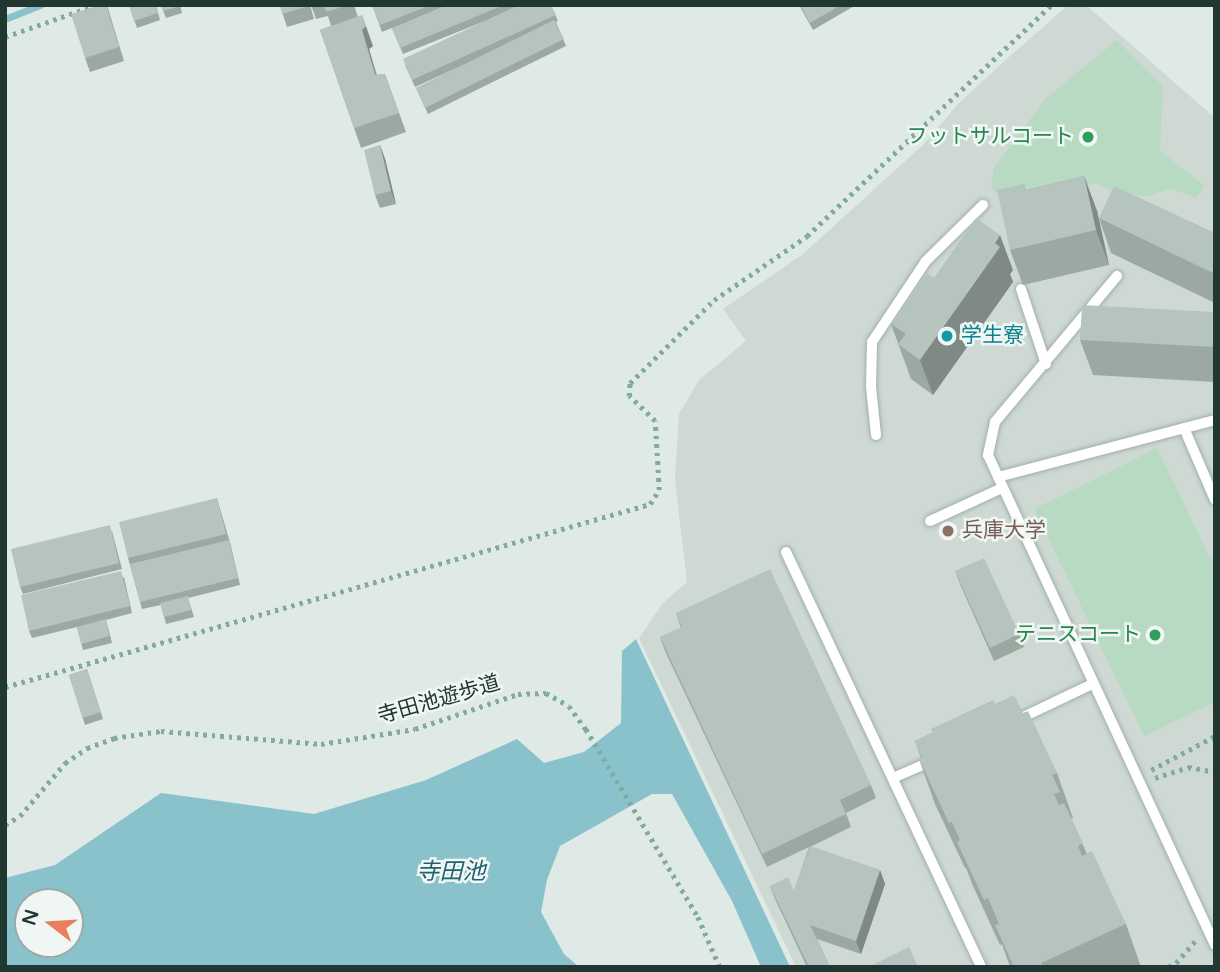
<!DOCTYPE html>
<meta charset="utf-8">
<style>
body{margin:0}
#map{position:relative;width:1220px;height:972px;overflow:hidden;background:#dfe9e5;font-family:"Varela Round","Noto Sans JP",sans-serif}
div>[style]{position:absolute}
.built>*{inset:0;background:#ced9d4}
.green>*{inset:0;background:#b9dac2}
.water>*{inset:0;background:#8ac2cc}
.stream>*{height:7px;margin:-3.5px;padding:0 3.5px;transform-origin:3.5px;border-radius:3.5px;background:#8ac2cc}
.path>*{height:4.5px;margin-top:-2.25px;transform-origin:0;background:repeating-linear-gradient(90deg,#81ab9e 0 3.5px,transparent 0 8.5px)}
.roads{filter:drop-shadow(0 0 2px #a2b0ac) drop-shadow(0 0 2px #a2b0ac)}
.service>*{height:10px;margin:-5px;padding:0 5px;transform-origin:5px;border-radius:5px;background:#fff}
.wall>*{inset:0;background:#9ca9a3}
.shaded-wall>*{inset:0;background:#7f8985}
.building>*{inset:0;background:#b5c4be}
.dots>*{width:19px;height:19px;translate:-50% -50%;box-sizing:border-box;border:4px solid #eff6f3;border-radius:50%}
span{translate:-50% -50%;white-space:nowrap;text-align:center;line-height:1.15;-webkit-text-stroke:5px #eff6f3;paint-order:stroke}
.leisure-label{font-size:21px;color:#27864d}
.right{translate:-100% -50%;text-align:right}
.culture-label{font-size:21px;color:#0d838f}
.left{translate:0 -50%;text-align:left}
.education-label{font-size:21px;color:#785e54}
.street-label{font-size:21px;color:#213832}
.water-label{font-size:23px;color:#206370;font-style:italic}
.frame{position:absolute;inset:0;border:7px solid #213832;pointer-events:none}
.north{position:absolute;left:14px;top:888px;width:70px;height:70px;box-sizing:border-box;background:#eff6f3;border:2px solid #9daaa6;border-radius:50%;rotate:287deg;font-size:19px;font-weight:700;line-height:28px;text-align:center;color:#213832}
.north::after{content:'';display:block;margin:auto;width:24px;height:32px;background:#e97f5d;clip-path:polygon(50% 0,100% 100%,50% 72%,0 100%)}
</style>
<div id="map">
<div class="built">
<i style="clip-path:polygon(1068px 5px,1086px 5px,1215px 118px,1215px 967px,796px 967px,639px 638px,663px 603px,687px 582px,675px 480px,679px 414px,699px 380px,746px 341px,723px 309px,803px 254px,924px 144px,958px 104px,1000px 65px)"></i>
</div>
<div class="green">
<i style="clip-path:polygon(1117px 40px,1163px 86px,1160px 151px,1205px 186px,1196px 198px,1170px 188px,1150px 196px,1117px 194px,1095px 183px,1019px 213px,991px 188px,994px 168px,1045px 99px)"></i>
<i style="clip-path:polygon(1157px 448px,1215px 568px,1215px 702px,1144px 736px,1034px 509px)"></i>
</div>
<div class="water">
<i style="clip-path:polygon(evenodd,636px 639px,790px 967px,761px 967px,732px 901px,672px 794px,652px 794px,560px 846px,547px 880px,541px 912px,564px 954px,579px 967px,5px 967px,5px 878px,55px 865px,161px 793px,314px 814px,426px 780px,517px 739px,544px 763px,584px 752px,621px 723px,622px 651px,636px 639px,28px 902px,70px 902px,70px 944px,28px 944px,28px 902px)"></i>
</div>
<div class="stream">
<i style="left:5px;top:19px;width:38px;rotate:-22deg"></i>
</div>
<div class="path">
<i style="left:5px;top:37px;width:96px;rotate:-19.4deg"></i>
<i style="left:5px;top:687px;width:670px;rotate:-15.84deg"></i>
<i style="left:650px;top:504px;width:17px;rotate:-57deg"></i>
<i style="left:659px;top:490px;width:69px;rotate:-93.3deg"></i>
<i style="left:655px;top:421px;width:36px;rotate:-136deg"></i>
<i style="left:629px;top:396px;width:13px;rotate:-86deg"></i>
<i style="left:630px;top:383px;width:118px;rotate:-44.7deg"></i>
<i style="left:714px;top:300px;width:113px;rotate:-34.5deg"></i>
<i style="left:807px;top:236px;width:336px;rotate:-43.4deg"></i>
<i style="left:1151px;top:770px;width:72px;rotate:-28deg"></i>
<i style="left:1155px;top:778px;width:35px;rotate:-18deg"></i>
<i style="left:1188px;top:767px;width:27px;rotate:10deg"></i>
<i style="left:5px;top:825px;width:17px;rotate:-31deg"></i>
<i style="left:20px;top:816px;width:70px;rotate:-49.7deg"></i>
<i style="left:65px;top:763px;width:27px;rotate:-34deg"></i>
<i style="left:87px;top:748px;width:29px;rotate:-20deg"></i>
<i style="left:114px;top:738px;width:48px;rotate:-8.5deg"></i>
<i style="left:161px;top:731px;width:161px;rotate:4.6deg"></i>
<i style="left:321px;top:744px;width:95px;rotate:-9.1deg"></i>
<i style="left:415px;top:729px;width:109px;rotate:-18.8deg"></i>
<i style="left:518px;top:694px;width:28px;rotate:-2deg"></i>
<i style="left:546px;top:693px;width:26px;rotate:29deg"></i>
<i style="left:569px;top:706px;width:29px;rotate:54deg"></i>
<i style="left:586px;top:729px;width:219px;rotate:59.2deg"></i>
<i style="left:698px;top:917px;width:55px;rotate:66.3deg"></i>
<i style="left:1168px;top:967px;width:9px;rotate:-27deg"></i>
<i style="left:1176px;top:963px;width:29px;rotate:-49deg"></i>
</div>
<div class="roads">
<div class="service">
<i style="left:1117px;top:276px;width:190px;rotate:129.9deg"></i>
<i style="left:995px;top:422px;width:34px;rotate:102deg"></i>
<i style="left:988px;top:455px;width:540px;rotate:65.14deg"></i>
<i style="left:1021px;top:289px;width:79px;rotate:71.6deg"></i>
<i style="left:1184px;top:428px;width:78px;rotate:66.7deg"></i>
<i style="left:876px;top:435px;width:48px;rotate:-95.9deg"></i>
<i style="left:871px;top:387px;width:45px;rotate:-88.7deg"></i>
<i style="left:872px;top:342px;width:97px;rotate:-56.3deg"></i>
<i style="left:926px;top:261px;width:80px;rotate:-44.5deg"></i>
<i style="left:998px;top:477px;width:224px;rotate:-14.7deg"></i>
<i style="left:930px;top:521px;width:79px;rotate:-24.6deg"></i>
<i style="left:786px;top:552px;width:459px;rotate:64.8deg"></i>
<i style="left:1019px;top:719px;width:83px;rotate:-25.6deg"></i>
<i style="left:893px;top:778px;width:43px;rotate:-23.6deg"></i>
</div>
</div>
<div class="wall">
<i style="clip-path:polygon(107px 5px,124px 61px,90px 72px,85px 58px)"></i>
<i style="clip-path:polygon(129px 5px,156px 5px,160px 20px,137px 28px)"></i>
<i style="clip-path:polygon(161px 5px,180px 5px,182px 13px,166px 18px)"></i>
<i style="clip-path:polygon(280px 5px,310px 5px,314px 19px,287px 27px)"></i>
<i style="clip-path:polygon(311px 5px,354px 5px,358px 17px,373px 46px,369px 49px,377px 75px,385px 74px,406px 132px,361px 148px,320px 30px,331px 26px,328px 16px,316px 19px)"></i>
<i style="clip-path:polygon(372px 5px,551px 5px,558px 21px,556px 22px,566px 46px,428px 114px,416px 88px,465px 64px,415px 87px,405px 65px,485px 21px,403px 54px,392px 28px,382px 32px)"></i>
<i style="clip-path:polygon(799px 5px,856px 5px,813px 30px)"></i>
<i style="clip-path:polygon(380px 145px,385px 159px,396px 204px,380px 208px,375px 195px)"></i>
<i style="clip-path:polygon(1084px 176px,1097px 211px,1109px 265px,1023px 285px,1010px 250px,1024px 184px,1026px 190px)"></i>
<i style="clip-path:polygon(1099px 218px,1215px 233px,1215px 303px,1111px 253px)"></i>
<i style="clip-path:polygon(1013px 270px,1010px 274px,1013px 282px,933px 395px,911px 379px,891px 324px,934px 278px)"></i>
<i style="clip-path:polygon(1215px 312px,1215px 382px,1093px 375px,1080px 340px)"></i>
<i style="clip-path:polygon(217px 498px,231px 546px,240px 585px,188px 598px,194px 617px,166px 624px,161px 605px,142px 609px,128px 558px)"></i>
<i style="clip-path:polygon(112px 531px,122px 569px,23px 594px,20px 587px)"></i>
<i style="clip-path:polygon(955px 571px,1019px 634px,1024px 647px,994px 661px,960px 584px)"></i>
<i style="clip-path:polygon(124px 577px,132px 613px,106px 620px,112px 643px,83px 650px,77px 627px,32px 638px,29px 631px)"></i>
<i style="clip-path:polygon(676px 613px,871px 785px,876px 798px,846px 813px,851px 827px,810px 847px,880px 870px,885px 884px,861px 954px,817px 939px,830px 967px,807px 967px,775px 899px,770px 886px,794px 891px,809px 847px,767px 867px,665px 651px,660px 637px,681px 628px)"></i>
<i style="clip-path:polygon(87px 669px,103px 719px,85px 725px,69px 675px)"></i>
<i style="clip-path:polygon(995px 704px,1023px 713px,1057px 773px,1073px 818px,1071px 818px,1087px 854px,1126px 924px,1141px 967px,1010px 967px,1002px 944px,1000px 945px,973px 886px,966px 868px,965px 868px,935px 804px,919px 759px,921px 758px,915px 741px)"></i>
</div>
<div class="shaded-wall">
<i style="clip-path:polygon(362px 15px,373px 46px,369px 49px,382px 95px,362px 30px)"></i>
<i style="clip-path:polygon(380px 145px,385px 159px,396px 204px,391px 191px)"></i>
<i style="clip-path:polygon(1084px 176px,1097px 211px,1109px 265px,1096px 230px)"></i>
<i style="clip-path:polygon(1000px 235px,1013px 270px,1010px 274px,1013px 282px,933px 395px,920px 360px)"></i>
<i style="clip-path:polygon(880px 870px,885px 884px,861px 954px,856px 941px)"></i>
</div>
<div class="building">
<i style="clip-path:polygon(100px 5px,106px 5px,119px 47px,85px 58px,71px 14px)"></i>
<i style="clip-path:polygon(129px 5px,155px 5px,158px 13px,134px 21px)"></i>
<i style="clip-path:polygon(161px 5px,179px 5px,180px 6px,163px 11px)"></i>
<i style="clip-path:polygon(280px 5px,309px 5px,309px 6px,282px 14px)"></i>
<i style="clip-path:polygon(324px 5px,349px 5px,326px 12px)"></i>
<i style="clip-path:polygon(372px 5px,431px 5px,380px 25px)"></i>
<i style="clip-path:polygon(447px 5px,504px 5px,400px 48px,392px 28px)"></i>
<i style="clip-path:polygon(519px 5px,551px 5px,556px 15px,412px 80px,403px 59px)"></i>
<i style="clip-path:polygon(800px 5px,841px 5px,810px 23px)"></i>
<i style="clip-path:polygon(362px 15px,366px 26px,362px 30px,375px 75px,385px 74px,399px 113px,354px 128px,320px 30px)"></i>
<i style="clip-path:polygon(554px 20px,564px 39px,425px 108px,416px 88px)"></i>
<i style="clip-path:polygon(380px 145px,391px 191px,375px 195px,364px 150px)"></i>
<i style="clip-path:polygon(1084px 176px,1096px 230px,1010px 250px,997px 190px,1024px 184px,1026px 190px)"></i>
<i style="clip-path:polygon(1114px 186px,1215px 233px,1215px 274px,1099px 218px)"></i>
<i style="clip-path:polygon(976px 218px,1000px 235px,994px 242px,1000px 247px,920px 360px,898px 344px,906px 334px,891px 324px,927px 273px,934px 278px)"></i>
<i style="clip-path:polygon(1082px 305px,1215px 312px,1215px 347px,1080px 340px)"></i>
<i style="clip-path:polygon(217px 498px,226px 534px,128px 558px,119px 522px)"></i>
<i style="clip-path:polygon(110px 525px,119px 563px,20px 587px,11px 549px)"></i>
<i style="clip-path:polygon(229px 540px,238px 578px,140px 602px,130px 564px)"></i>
<i style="clip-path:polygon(984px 558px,1019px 634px,990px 648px,955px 571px)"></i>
<i style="clip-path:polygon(770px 569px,871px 785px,840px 800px,846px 814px,762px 854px,660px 637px,682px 627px,676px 613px)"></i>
<i style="clip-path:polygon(121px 571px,130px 606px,29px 631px,21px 595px)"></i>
<i style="clip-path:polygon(188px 596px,191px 610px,164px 617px,160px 603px)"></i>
<i style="clip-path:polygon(106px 619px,109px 636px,81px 644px,77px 627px)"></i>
<i style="clip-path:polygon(87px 669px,101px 712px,83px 718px,69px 675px)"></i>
<i style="clip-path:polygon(1014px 695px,1023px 713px,1028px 711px,1057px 773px,1052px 775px,1060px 792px,1054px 794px,1059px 805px,1064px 803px,1083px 843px,1078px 846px,1082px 856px,1092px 851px,1126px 924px,1041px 963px,1043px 967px,1014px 967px,995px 925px,999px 924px,988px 898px,984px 900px,957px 842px,960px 840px,952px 822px,949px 823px,919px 759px,922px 758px,915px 741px,933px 733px,931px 729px,993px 700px,995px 704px)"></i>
<i style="clip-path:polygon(810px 846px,880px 870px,856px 941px,810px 925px,830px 967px,809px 967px,770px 886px,788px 877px,794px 891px)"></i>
<i style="clip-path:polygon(909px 947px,918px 967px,869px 967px)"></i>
</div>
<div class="dots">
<i style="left:1088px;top:137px;background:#2e9e5b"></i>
<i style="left:947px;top:336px;background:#0f9aa8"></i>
<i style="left:948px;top:531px;background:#8d6e63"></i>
<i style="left:1155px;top:635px;background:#2e9e5b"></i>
</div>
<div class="leisure-label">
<span class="right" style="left:1074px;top:137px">フットサルコート</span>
<span class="right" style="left:1141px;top:635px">テニスコート</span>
</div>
<div class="culture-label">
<span class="left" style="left:961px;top:336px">学生寮</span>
</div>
<div class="education-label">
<span class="left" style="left:962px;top:531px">兵庫大学</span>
</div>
<div class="street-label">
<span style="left:439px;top:700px;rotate:-16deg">寺田池遊歩道</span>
</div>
<div class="water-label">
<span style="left:451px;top:872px">寺田池</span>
</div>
<div class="frame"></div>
<div class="north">N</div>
</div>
